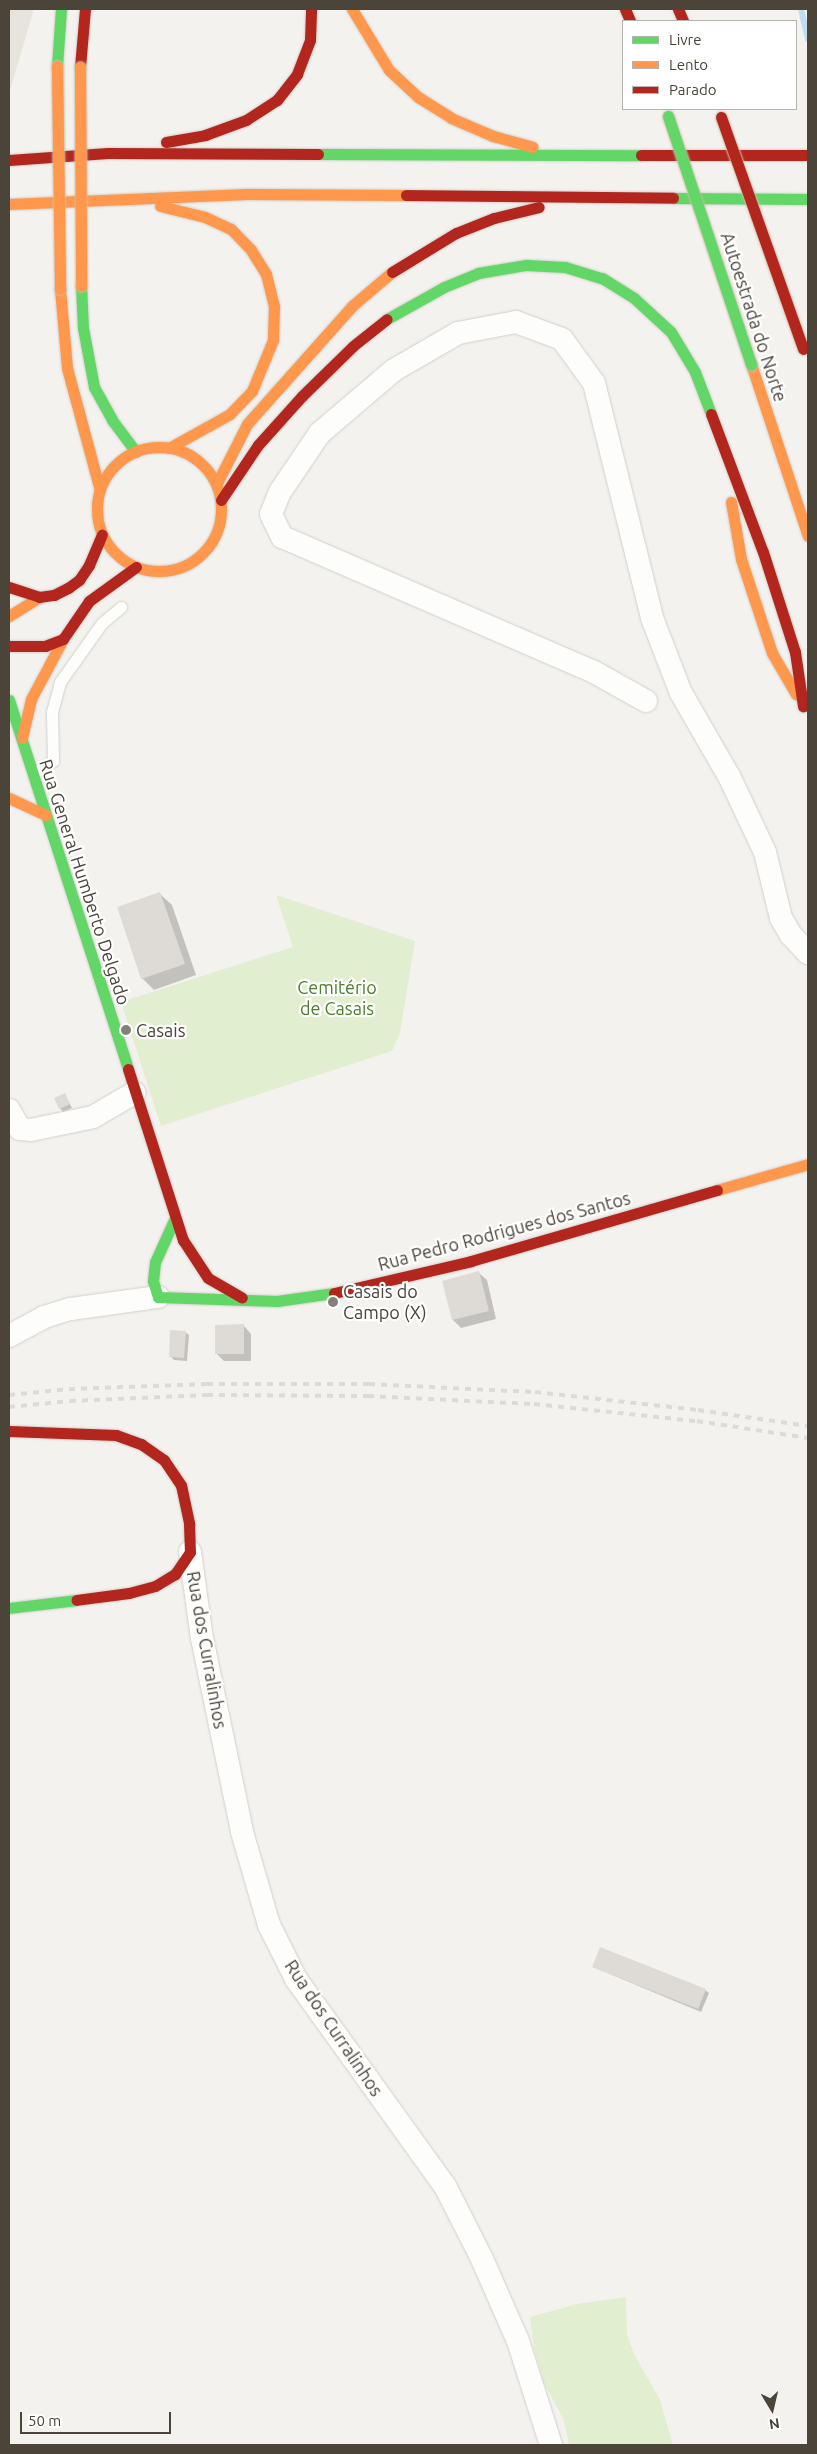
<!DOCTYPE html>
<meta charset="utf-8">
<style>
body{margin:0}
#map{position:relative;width:817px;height:2454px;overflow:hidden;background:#f4f2ee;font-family:Ubuntu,sans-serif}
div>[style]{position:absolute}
.residential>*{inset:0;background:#e7e4dc}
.green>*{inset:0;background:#e1eecf}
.shadow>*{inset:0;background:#0003}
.stream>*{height:6px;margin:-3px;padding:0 3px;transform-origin:3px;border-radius:3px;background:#c0ddf1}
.building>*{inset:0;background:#dedbd6}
.roads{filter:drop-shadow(0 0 1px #d2d0cb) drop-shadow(0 0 1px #d2d0cb)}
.lane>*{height:11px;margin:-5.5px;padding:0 5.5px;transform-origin:5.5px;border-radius:5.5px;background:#fdfdfc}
.street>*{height:22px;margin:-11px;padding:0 11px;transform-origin:11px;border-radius:11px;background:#fdfdfc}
.fast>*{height:11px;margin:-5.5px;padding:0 5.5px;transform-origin:5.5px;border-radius:5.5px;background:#63d668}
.slow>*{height:11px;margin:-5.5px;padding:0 5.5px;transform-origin:5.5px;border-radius:5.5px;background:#ff974d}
.slow>.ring{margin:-5.5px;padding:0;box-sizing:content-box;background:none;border:11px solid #ff974d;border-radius:50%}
.jam>*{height:11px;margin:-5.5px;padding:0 5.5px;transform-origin:5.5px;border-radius:5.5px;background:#b3261e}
.rail>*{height:4px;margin-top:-2px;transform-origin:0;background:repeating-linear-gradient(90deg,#dbdbda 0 6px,transparent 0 12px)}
.bridges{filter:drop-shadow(0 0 1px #ccbfa9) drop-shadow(0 0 1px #ccbfa9)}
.fast-bridge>*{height:11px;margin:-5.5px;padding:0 5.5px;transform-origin:5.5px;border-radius:5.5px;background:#63d668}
.slow-bridge>*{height:11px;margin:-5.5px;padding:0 5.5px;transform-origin:5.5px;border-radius:5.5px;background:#ff974d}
.jam-bridge>*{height:11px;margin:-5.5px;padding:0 5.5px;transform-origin:5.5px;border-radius:5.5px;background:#b3261e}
.dots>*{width:14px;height:14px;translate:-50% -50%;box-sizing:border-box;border:2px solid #fff;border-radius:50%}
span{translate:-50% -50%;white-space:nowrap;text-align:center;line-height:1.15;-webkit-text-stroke:4.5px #fff;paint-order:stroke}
.street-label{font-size:18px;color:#4b4439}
.park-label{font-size:18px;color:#4a7f2a}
.poi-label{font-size:18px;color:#4b4439}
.left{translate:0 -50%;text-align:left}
.frame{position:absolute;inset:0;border:10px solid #4b4439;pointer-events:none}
.legend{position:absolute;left:622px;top:20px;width:175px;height:90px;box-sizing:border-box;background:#fff;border:1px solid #b7b4b0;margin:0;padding:6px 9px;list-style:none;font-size:15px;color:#4b4439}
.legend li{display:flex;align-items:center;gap:10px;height:25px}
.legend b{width:25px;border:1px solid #b7b4b0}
.north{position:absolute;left:747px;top:2384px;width:50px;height:50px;-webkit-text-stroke:4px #fff;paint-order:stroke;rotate:171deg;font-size:14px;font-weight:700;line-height:20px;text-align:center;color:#4b4439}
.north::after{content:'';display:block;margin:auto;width:18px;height:22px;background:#4b4439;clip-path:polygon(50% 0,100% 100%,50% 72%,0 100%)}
.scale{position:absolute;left:20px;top:2412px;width:151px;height:22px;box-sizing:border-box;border:2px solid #4b4439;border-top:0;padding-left:6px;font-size:15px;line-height:18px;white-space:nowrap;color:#4b4439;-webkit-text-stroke:4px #fff;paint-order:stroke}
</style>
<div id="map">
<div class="residential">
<i style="clip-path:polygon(9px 9px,34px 9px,9px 94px)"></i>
</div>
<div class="green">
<i style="clip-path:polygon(276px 895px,415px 941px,400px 1033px,392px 1051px,161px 1126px,121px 1002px,293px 947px)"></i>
<i style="clip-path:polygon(626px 2297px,627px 2334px,634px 2354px,660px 2400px,673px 2445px,569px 2445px,564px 2420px,545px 2385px,534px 2349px,530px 2317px,577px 2304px)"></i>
</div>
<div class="shadow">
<i style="clip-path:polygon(160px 894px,172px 905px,196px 975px,154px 990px,142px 978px)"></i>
<i style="clip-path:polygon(65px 1095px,72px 1108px,63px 1112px,60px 1108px)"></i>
<i style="clip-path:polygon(479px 1273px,487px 1280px,496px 1319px,461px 1328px,453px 1320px)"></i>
<i style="clip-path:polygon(244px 1326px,251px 1334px,251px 1361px,224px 1361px,216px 1353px)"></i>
<i style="clip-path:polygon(185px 1332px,189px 1335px,187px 1361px,174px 1360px,170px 1356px)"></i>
<i style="clip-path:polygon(593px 1967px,705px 1990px,709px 1993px,701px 2012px)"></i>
</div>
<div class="stream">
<i style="left:801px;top:9px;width:31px;rotate:77deg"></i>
</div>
<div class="building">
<i style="clip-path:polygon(160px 892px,185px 964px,141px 979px,117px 907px)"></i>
<i style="clip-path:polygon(65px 1093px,70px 1104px,59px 1109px,54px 1098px)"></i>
<i style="clip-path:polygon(479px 1271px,489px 1311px,452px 1320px,442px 1281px)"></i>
<i style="clip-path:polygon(244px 1324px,244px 1354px,215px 1354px,215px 1325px)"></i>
<i style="clip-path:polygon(170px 1330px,186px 1331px,184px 1358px,169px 1357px)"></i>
<i style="clip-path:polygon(600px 1947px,706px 1989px,698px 2009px,592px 1967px)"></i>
</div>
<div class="roads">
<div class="lane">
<i style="left:33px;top:774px;width:24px;rotate:-33deg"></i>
<i style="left:53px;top:761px;width:49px;rotate:-91.2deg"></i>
<i style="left:52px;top:712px;width:31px;rotate:-75deg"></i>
<i style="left:60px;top:682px;width:72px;rotate:-54.6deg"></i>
<i style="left:102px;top:623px;width:25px;rotate:-40deg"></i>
</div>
<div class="street">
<i style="left:646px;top:701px;width:60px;rotate:-150.9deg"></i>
<i style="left:594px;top:672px;width:340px;rotate:-156.6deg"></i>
<i style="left:282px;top:537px;width:25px;rotate:-116deg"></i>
<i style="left:271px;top:514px;width:24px;rotate:-68deg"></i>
<i style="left:280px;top:492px;width:71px;rotate:-55.9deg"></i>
<i style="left:320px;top:433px;width:97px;rotate:-40.4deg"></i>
<i style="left:394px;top:370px;width:74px;rotate:-30deg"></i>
<i style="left:458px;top:333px;width:59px;rotate:-10.7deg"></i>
<i style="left:516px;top:322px;width:49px;rotate:20.3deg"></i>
<i style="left:562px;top:339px;width:54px;rotate:54deg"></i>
<i style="left:594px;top:383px;width:242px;rotate:76.1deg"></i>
<i style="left:652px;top:618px;width:80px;rotate:68.9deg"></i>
<i style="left:681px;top:693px;width:96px;rotate:60deg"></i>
<i style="left:729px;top:776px;width:84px;rotate:64.7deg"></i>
<i style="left:765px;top:852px;width:68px;rotate:76.4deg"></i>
<i style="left:781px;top:918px;width:20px;rotate:60deg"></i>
<i style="left:791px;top:935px;width:25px;rotate:47deg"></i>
<i style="left:9px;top:1110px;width:22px;rotate:60deg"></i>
<i style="left:20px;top:1129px;width:11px;rotate:5deg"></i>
<i style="left:31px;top:1130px;width:63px;rotate:-11.8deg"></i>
<i style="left:93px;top:1117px;width:48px;rotate:-30.3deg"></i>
<i style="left:9px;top:1336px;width:40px;rotate:-28deg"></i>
<i style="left:44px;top:1317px;width:28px;rotate:-17deg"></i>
<i style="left:71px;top:1309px;width:88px;rotate:-7.9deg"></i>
<i style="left:190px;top:1552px;width:87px;rotate:82.1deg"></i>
<i style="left:202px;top:1638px;width:198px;rotate:78.3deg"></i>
<i style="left:242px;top:1832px;width:97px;rotate:73.8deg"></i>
<i style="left:269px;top:1925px;width:60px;rotate:63.4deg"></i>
<i style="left:296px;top:1979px;width:255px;rotate:54.3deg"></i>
<i style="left:445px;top:2186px;width:82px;rotate:63.1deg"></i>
<i style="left:482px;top:2259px;width:90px;rotate:66.3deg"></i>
<i style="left:518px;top:2341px;width:109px;rotate:72.4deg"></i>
</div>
<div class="fast">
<i style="left:57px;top:66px;width:57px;rotate:-86deg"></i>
<i style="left:318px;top:154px;width:323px;rotate:0.2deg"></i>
<i style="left:673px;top:198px;width:135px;rotate:0.4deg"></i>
<i style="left:81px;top:286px;width:42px;rotate:87.3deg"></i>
<i style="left:83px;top:328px;width:60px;rotate:79.4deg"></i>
<i style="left:94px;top:387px;width:38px;rotate:61deg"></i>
<i style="left:112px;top:420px;width:40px;rotate:53deg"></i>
<i style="left:387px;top:319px;width:65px;rotate:-29.3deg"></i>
<i style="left:444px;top:287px;width:37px;rotate:-22deg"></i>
<i style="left:478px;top:273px;width:49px;rotate:-9.5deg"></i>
<i style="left:526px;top:265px;width:39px;rotate:3deg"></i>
<i style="left:565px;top:267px;width:39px;rotate:17deg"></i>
<i style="left:602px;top:278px;width:38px;rotate:32deg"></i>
<i style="left:634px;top:298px;width:50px;rotate:42.6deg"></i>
<i style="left:671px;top:332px;width:47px;rotate:59deg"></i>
<i style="left:695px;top:372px;width:45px;rotate:69.1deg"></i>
<i style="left:9px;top:700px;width:388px;rotate:72.1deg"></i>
<i style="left:175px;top:1218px;width:48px;rotate:114.4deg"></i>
<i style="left:155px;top:1262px;width:19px;rotate:96deg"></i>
<i style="left:153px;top:1281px;width:17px;rotate:73deg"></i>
<i style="left:158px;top:1297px;width:119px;rotate:1.9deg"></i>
<i style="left:277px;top:1301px;width:58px;rotate:-8deg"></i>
<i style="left:9px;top:1608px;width:67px;rotate:-6.8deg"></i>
</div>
<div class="slow">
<i style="left:352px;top:9px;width:71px;rotate:58.8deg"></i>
<i style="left:389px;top:70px;width:40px;rotate:43deg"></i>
<i style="left:418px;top:97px;width:39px;rotate:32deg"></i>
<i style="left:451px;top:118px;width:46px;rotate:23.2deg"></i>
<i style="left:493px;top:136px;width:41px;rotate:15.4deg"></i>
<i style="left:9px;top:204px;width:238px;rotate:-2.4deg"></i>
<i style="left:247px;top:194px;width:159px;rotate:0.4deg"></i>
<i style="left:160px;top:206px;width:46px;rotate:13.7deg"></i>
<i style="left:205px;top:217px;width:29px;rotate:25deg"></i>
<i style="left:231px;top:229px;width:29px;rotate:46deg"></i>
<i style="left:251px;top:250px;width:28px;rotate:58deg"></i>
<i style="left:266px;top:274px;width:34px;rotate:76deg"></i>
<i style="left:274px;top:307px;width:33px;rotate:92deg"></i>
<i style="left:273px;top:340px;width:55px;rotate:112.4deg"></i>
<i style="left:252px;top:391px;width:32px;rotate:134deg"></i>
<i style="left:230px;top:414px;width:70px;rotate:150.9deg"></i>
<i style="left:60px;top:289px;width:79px;rotate:84.9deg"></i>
<i style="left:67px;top:368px;width:126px;rotate:74.9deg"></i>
<i style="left:751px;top:364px;width:181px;rotate:71.7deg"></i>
<i class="ring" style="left:97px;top:447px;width:113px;height:113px"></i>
<i style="left:217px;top:483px;width:66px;rotate:-63deg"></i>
<i style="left:247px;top:424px;width:158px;rotate:-48.3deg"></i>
<i style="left:352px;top:306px;width:52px;rotate:-40.4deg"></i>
<i style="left:731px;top:502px;width:58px;rotate:80deg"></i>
<i style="left:741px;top:559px;width:99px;rotate:71.7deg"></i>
<i style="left:772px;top:653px;width:48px;rotate:59.7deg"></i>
<i style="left:9px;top:616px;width:36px;rotate:-32deg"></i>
<i style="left:22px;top:738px;width:40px;rotate:-77deg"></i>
<i style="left:31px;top:699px;width:68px;rotate:-61.9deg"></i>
<i style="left:9px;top:798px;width:41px;rotate:24.7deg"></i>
<i style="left:717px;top:1190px;width:95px;rotate:-15.9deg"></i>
</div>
<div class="jam">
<i style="left:625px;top:9px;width:13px;rotate:67deg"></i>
<i style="left:678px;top:9px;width:13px;rotate:67deg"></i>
<i style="left:80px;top:67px;width:58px;rotate:-85.1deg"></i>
<i style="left:166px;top:142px;width:40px;rotate:-10deg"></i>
<i style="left:205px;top:135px;width:44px;rotate:-20.1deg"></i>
<i style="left:246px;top:120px;width:37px;rotate:-33deg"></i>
<i style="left:277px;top:100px;width:33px;rotate:-52deg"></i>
<i style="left:297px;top:74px;width:36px;rotate:-69deg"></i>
<i style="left:310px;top:40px;width:31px;rotate:-88deg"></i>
<i style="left:641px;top:155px;width:167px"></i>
<i style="left:9px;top:160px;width:99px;rotate:-4deg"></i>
<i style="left:108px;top:153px;width:210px;rotate:0.3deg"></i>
<i style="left:406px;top:195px;width:267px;rotate:0.6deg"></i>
<i style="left:392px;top:272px;width:75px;rotate:-31.4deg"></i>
<i style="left:456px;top:233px;width:41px;rotate:-21.5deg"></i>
<i style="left:494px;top:218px;width:46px;rotate:-13.7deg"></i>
<i style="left:711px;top:414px;width:147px;rotate:69.4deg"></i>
<i style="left:763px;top:552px;width:105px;rotate:72.3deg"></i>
<i style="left:795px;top:652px;width:55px;rotate:81.6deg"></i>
<i style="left:221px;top:500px;width:66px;rotate:-56.1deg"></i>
<i style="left:258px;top:445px;width:66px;rotate:-48.1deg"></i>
<i style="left:302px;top:396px;width:71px;rotate:-44.4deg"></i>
<i style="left:353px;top:346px;width:43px;rotate:-38.5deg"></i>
<i style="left:9px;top:587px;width:32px;rotate:18deg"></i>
<i style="left:39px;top:597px;width:15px;rotate:-8deg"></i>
<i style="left:54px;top:595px;width:16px;rotate:-27deg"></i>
<i style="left:68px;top:588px;width:14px;rotate:-36deg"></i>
<i style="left:79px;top:580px;width:18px;rotate:-56deg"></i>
<i style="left:89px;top:565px;width:33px;rotate:-67deg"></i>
<i style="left:9px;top:646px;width:36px"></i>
<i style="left:45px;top:646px;width:19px;rotate:-21deg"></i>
<i style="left:63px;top:639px;width:46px;rotate:-55.6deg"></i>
<i style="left:89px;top:601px;width:58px;rotate:-35.9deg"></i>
<i style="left:128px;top:1069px;width:180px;rotate:72.2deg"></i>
<i style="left:183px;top:1240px;width:45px;rotate:56.7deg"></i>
<i style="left:208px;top:1278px;width:39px;rotate:30deg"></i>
<i style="left:334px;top:1293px;width:141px;rotate:-13.1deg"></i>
<i style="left:471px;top:1261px;width:256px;rotate:-16.1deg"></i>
<i style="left:9px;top:1431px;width:107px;rotate:2.1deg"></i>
<i style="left:116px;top:1435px;width:27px;rotate:20deg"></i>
<i style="left:141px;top:1444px;width:28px;rotate:35deg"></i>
<i style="left:164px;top:1460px;width:30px;rotate:56deg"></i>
<i style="left:181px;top:1485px;width:40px;rotate:78deg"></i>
<i style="left:189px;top:1524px;width:28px;rotate:88deg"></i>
<i style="left:190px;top:1552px;width:27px;rotate:124deg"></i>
<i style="left:175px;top:1574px;width:23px;rotate:149deg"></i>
<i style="left:155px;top:1586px;width:27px;rotate:165deg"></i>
<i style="left:129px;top:1593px;width:53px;rotate:172.5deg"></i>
</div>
</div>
<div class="rail">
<i style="left:9px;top:1395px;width:60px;rotate:-5.7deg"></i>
<i style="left:69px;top:1389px;width:138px;rotate:-2.1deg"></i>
<i style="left:207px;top:1384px;width:162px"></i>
<i style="left:369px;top:1384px;width:166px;rotate:2.8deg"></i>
<i style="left:535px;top:1392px;width:164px;rotate:6.3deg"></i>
<i style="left:698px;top:1410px;width:111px;rotate:8.3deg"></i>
<i style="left:9px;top:1407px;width:61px;rotate:-5.6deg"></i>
<i style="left:70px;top:1401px;width:137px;rotate:-2.5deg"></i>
<i style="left:207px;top:1395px;width:161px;rotate:0.4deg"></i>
<i style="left:368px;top:1396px;width:166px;rotate:2.8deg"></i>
<i style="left:534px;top:1404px;width:164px;rotate:6deg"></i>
<i style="left:697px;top:1421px;width:112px;rotate:8.7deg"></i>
</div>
<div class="bridges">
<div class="fast-bridge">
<i style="left:668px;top:116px;width:262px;rotate:71.5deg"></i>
</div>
<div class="slow-bridge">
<i style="left:57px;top:66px;width:223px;rotate:89.2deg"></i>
<i style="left:80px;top:67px;width:219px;rotate:89.7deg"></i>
</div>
<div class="jam-bridge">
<i style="left:721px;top:117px;width:246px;rotate:70.5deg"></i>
</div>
</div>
<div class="dots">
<i style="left:126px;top:1030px;background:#868178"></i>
<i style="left:333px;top:1302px;background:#868178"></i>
</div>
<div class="street-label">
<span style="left:754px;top:317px;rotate:72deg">Autoestrada do Norte</span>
<span style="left:85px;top:882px;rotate:72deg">Rua General Humberto Delgado</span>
<span style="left:504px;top:1231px;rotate:-15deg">Rua Pedro Rodrigues dos Santos</span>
<span style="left:207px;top:1650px;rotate:80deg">Rua dos Curralinhos</span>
<span style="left:334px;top:2028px;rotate:56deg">Rua dos Curralinhos</span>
</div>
<div class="park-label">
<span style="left:337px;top:998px">Cemitério<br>de Casais</span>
</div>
<div class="poi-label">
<span class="left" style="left:136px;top:1030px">Casais</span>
<span class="left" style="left:343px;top:1302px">Casais do<br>Campo (X)</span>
</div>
<div class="frame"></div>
<ul class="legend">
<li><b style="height:6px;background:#63d668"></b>Livre</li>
<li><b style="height:6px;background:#ff974d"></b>Lento</li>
<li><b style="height:6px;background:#b3261e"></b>Parado</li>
</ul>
<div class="north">N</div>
<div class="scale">50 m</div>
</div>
